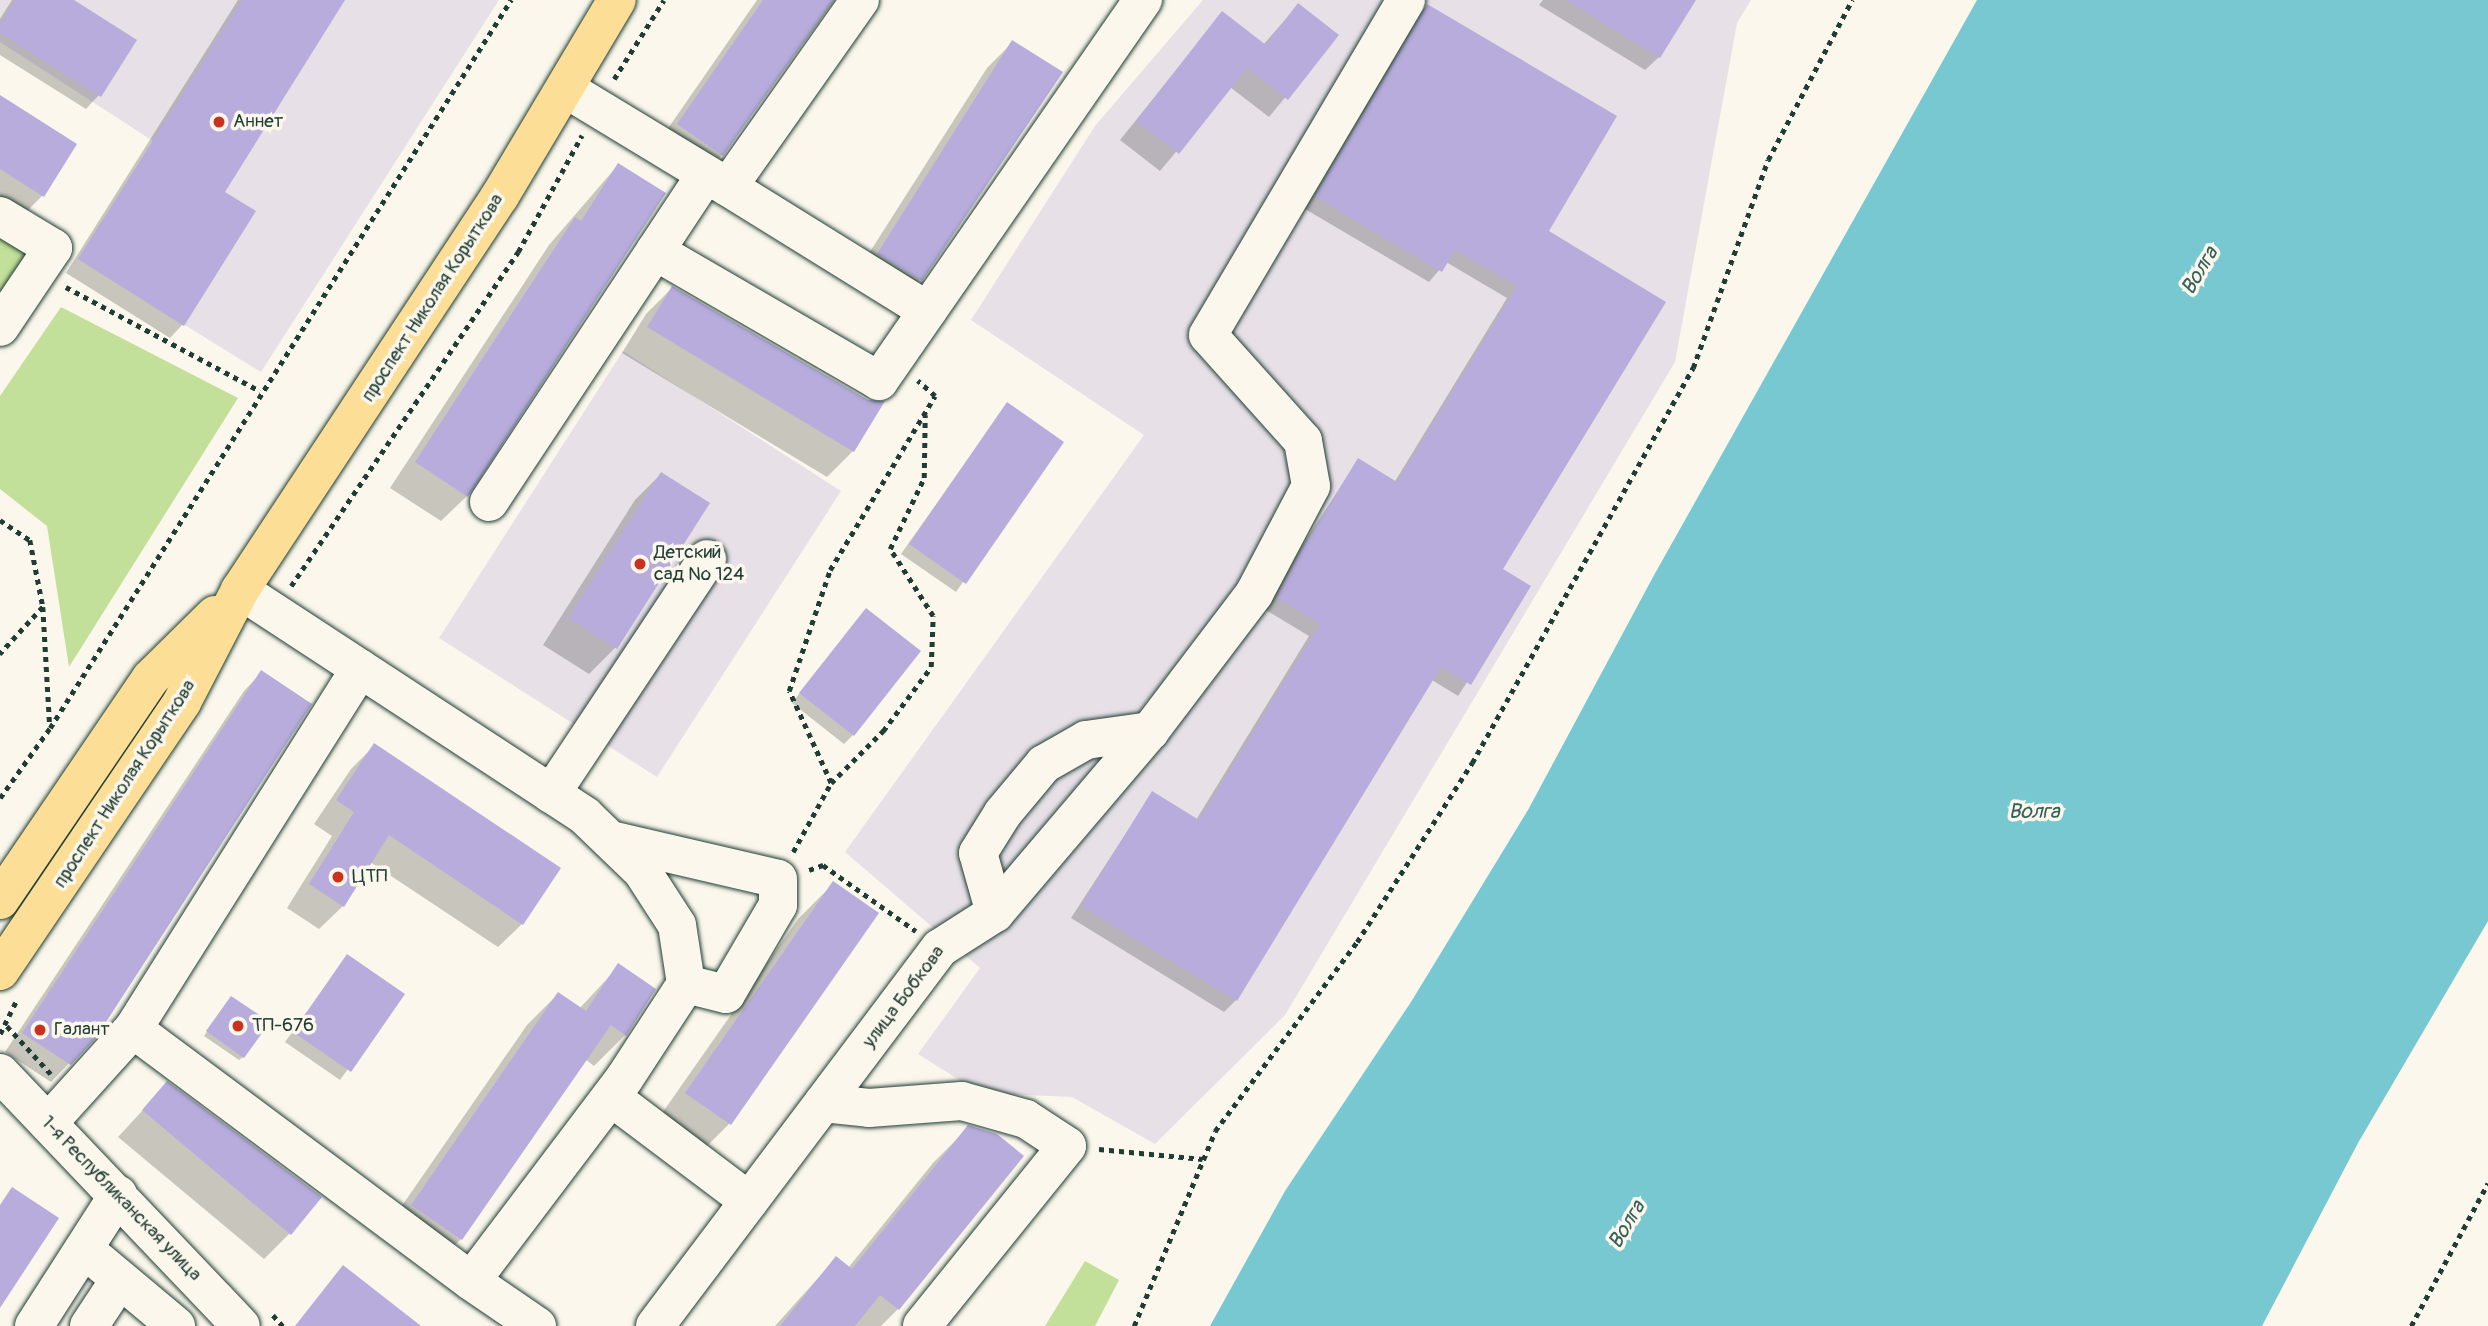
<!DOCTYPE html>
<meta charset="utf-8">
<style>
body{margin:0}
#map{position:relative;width:2488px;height:1326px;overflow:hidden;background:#fbf7ec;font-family:Pangolin,sans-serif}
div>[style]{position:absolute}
.built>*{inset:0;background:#e7e0e7}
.green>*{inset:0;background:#c2e099}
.water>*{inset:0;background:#77c8d1}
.shadow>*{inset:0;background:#0003}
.building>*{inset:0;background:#b7acdc}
.path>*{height:4.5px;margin-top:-2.25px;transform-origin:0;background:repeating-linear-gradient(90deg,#1f3d34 0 5px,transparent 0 10px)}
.roads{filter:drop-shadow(0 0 2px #1f3d34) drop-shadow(0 0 2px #1f3d34)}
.minor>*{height:38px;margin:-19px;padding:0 19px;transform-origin:19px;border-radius:19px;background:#fbf7ec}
.major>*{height:38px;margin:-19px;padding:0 19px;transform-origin:19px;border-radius:19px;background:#fcde96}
.dots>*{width:19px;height:19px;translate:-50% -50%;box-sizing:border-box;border:4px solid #fbf7ec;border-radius:50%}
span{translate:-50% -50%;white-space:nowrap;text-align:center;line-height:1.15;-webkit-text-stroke:7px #fbf7ec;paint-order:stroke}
.poi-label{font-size:19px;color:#1f3d34}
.left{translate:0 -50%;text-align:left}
.street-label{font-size:19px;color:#1f3d34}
.water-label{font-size:21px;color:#35605b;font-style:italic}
</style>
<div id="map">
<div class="built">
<i style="clip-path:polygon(0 0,499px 0,261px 372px,78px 259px,153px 141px,0 42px)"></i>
<i style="clip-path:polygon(1203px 0,1751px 0,1737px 23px,1675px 362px,1285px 1015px,1155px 1144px,1072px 1097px,980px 1093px,918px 1054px,980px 968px,845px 852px,1144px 435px,971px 320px,1095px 126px)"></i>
<i style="clip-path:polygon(623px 351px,841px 491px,657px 777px,439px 638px)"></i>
</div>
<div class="green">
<i style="clip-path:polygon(0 231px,32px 251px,0 299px)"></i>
<i style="clip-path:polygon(61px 307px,238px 398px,69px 667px,47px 526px,0 489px,0 396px)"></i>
<i style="clip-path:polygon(1085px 1261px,1119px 1280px,1095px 1326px,1045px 1326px)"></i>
</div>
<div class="water">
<i style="clip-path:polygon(1977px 0,2488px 0,2488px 921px,2358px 1143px,2262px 1326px,1210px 1326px,1285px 1191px,1411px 1002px,1528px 810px,1653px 577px)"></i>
</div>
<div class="shadow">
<i style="clip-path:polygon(12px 0,70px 0,99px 95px,86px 109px,0 55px,0 19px)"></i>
<i style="clip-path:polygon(238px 0,343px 0,222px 192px,183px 324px,170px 338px,66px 273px)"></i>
<i style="clip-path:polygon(757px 0,835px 0,722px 155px,696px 181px,653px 150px)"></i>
<i style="clip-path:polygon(1543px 0,1684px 0,1659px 57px,1645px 70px,1539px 5px)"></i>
<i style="clip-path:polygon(1298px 5px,1337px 35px,1269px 117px,1230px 87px,1160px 171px,1120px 140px,1222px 13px,1263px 45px)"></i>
<i style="clip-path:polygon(1427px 6px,1546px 232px,1500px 570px,1529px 587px,1458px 696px,1432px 680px,1236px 1000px,1224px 1012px,1071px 918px,1152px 793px,1196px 820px,1309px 636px,1266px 610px,1294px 558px,1358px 460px,1394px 483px,1507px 298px,1446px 262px,1429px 282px,1305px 209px,1416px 17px)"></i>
<i style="clip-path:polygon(1013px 42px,1060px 72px,920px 280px,894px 306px,852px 280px,987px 68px)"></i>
<i style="clip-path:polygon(0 97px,75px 145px,42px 196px,16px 222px,0 212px)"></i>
<i style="clip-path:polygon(618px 165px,467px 496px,441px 521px,390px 488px,549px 245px)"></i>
<i style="clip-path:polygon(672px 288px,853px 451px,827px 477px,622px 353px,646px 314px)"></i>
<i style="clip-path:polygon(1007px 404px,1062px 443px,956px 592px,901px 554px)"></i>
<i style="clip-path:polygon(661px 474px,707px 504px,615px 648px,589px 674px,543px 645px,635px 500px)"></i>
<i style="clip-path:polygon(857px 620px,853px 735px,844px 744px,792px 703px)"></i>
<i style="clip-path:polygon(262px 672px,93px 1038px,51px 1082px,5px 1052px,244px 691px)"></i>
<i style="clip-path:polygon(374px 746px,522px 924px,498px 947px,370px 862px,343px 906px,319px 929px,287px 908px,332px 836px,314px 824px,351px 769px)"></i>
<i style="clip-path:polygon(833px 884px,876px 914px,729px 1124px,694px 1159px,651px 1129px,798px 919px)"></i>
<i style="clip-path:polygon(347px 956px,402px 994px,340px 1080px,285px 1042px)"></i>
<i style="clip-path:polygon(619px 966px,625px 1035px,594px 1066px,585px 1059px,461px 1239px,430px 1270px,381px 1236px,527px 1025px,558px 994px,579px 1009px)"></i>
<i style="clip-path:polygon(227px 1002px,243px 1057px,239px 1060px,204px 1036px)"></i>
<i style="clip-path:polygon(167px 1084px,290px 1233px,264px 1259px,118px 1137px)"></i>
<i style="clip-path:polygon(969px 1127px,898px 1309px,881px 1326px,775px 1326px,836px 1258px,848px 1268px,933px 1163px)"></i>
</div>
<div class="building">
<i style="clip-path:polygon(15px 0,74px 0,137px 40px,101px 97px,0 33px,0 24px)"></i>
<i style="clip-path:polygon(242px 0,345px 0,225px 192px,256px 211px,184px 326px,78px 259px)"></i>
<i style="clip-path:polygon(763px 0,833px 0,723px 156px,677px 124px)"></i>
<i style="clip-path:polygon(1566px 0,1696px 0,1660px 58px)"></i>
<i style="clip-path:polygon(1298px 3px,1339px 35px,1288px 100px,1247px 68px,1179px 154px,1136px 121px,1222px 11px,1266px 45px)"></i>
<i style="clip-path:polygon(1427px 4px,1617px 116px,1549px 231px,1666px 302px,1503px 569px,1531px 586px,1471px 685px,1441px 667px,1237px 1001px,1081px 906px,1152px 791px,1199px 820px,1320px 624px,1277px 598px,1305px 545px,1358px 458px,1397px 482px,1517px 286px,1455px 250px,1442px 272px,1315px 197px)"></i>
<i style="clip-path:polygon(1012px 40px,1063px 72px,922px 281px,877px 254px)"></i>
<i style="clip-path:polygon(0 95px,77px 144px,44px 197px,0 169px)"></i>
<i style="clip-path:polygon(618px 163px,666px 193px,468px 497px,415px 462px,575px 217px,581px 221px)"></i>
<i style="clip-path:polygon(672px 286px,868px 400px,885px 401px,854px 452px,647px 327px)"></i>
<i style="clip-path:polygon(1007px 402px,1064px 442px,966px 584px,909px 544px)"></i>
<i style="clip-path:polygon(661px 472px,710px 503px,617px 649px,568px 618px)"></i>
<i style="clip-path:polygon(866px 608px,921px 651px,854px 736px,799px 693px)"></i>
<i style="clip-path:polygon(261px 670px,312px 704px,95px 1039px,71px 1065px,22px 1033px)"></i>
<i style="clip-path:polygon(374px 743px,561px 868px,523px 925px,389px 835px,344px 907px,309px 884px,354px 812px,336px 800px)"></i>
<i style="clip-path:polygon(833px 881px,879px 913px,731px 1125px,685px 1093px)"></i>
<i style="clip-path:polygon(347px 954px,405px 994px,351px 1072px,293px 1032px)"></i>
<i style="clip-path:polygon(618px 963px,656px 989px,626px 1036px,611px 1025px,462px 1240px,411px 1205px,558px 992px,586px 1011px)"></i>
<i style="clip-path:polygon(231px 996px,270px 1022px,244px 1058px,206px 1031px)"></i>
<i style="clip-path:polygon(167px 1081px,322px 1197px,291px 1235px,142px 1110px)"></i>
<i style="clip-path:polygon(968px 1125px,997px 1134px,1024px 1156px,899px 1310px,880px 1295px,855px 1326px,780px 1326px,836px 1256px,852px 1269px)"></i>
<i style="clip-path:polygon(12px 1187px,59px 1218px,0 1308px,0 1205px)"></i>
<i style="clip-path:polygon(343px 1265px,421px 1326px,295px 1326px)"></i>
</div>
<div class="path">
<i style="left:614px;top:79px;width:93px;rotate:-57.7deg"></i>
<i style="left:66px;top:287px;width:220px;rotate:28.2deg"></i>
<i style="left:0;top:520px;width:36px;rotate:34deg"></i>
<i style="left:30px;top:540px;width:68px;rotate:79deg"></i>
<i style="left:43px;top:607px;width:64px;rotate:132.5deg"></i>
<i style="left:291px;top:586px;width:404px;rotate:-55.8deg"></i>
<i style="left:518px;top:252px;width:133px;rotate:-61.3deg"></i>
<i style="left:43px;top:607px;width:120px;rotate:86.7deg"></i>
<i style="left:831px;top:783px;width:74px;rotate:-45deg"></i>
<i style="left:883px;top:731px;width:80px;rotate:-53.1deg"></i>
<i style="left:931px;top:667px;width:51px;rotate:-87.8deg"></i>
<i style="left:933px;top:616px;width:80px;rotate:-122.7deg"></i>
<i style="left:890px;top:549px;width:79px;rotate:-64.4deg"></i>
<i style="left:924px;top:478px;width:63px;rotate:-89.1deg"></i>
<i style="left:0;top:798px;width:86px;rotate:-54.5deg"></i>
<i style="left:50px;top:728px;width:862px;rotate:-57.66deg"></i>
<i style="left:793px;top:852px;width:79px;rotate:-61.2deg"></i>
<i style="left:831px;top:783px;width:101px;rotate:-114.5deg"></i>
<i style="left:789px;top:691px;width:128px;rotate:-71.3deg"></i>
<i style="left:830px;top:570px;width:203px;rotate:-58.9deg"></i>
<i style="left:935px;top:396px;width:23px;rotate:-139deg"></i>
<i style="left:809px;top:870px;width:15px;rotate:-20deg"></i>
<i style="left:823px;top:865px;width:114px;rotate:35.4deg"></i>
<i style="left:7px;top:1026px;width:65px;rotate:47.5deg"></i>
<i style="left:0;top:1034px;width:39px;rotate:-64deg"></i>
<i style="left:1099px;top:1149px;width:104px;rotate:5.5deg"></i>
<i style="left:273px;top:1315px;width:15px;rotate:48deg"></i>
<i style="left:1134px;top:1326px;width:211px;rotate:-67.4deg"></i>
<i style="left:1215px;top:1131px;width:236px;rotate:-53.1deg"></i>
<i style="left:1357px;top:942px;width:213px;rotate:-57.3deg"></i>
<i style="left:1472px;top:763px;width:453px;rotate:-60.8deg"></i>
<i style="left:1693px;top:368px;width:221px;rotate:-70.2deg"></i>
<i style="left:1768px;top:160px;width:181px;rotate:-62.3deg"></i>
<i style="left:2411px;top:1326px;width:162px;rotate:-61.7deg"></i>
</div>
<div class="roads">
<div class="minor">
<i style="left:566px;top:89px;width:189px;rotate:31.2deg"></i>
<i style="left:728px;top:187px;width:229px;rotate:-54.8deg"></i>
<i style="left:728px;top:187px;width:235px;rotate:31.8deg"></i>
<i style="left:0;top:216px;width:62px;rotate:31.1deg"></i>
<i style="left:53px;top:248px;width:95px;rotate:123.9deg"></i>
<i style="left:655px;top:251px;width:259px;rotate:30.1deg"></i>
<i style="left:879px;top:381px;width:464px;rotate:-55.3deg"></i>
<i style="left:489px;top:502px;width:393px;rotate:-56.5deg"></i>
<i style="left:240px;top:590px;width:412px;rotate:33.2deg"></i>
<i style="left:585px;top:816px;width:79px;rotate:44deg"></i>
<i style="left:642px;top:871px;width:64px;rotate:57.1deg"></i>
<i style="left:677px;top:925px;width:60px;rotate:81.3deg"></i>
<i style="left:686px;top:984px;width:113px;rotate:123.1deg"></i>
<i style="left:624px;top:1079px;width:253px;rotate:127.1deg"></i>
<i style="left:471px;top:1281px;width:80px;rotate:34.3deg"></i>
<i style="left:551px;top:794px;width:282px;rotate:-56.4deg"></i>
<i style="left:615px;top:841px;width:167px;rotate:13.1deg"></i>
<i style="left:778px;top:879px;width:26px;rotate:90deg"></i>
<i style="left:778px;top:905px;width:103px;rotate:120.3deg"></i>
<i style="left:726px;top:994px;width:41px;rotate:-166deg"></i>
<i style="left:995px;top:913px;width:62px;rotate:-105.8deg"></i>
<i style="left:978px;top:853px;width:47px;rotate:-58deg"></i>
<i style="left:1003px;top:813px;width:64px;rotate:-50.1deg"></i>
<i style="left:1044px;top:764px;width:48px;rotate:-29.7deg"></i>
<i style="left:1086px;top:740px;width:65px;rotate:-8deg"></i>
<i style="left:133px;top:1029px;width:426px;rotate:-57.8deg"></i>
<i style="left:0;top:1073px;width:349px;rotate:46.4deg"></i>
<i style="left:611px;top:1097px;width:173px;rotate:37deg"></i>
<i style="left:823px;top:1103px;width:46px;rotate:6.2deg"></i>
<i style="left:869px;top:1108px;width:93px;rotate:-4.3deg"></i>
<i style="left:962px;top:1101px;width:66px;rotate:15.7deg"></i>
<i style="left:1026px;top:1119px;width:49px;rotate:33.4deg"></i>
<i style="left:1067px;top:1146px;width:231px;rotate:128.9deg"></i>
<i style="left:48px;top:1123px;width:127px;rotate:-47.9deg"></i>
<i style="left:133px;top:1029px;width:422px;rotate:36.7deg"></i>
<i style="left:84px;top:1249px;width:120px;rotate:39.9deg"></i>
<i style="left:34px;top:1326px;width:156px;rotate:-57.3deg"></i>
<i style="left:89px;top:1326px;width:56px;rotate:-56.6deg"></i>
<i style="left:655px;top:1326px;width:473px;rotate:-53deg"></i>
<i style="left:940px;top:948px;width:65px;rotate:-32.5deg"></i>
<i style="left:995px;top:913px;width:239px;rotate:-49.6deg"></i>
<i style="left:1150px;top:731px;width:172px;rotate:-52.8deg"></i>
<i style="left:1254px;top:594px;width:122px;rotate:-62.2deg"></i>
<i style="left:1311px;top:486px;width:46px;rotate:-100.1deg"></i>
<i style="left:1303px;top:441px;width:142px;rotate:-131.9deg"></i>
<i style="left:1208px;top:335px;width:389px;rotate:-59.4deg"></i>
</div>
<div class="major">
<i style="left:0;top:900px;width:268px;rotate:-55.8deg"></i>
<i style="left:151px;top:678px;width:90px;rotate:-44.5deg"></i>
<i style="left:0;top:971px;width:325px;rotate:-55.9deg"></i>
<i style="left:182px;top:702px;width:126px;rotate:-62.6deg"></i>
<i style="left:240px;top:590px;width:472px;rotate:-56.6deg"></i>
<i style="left:500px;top:196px;width:228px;rotate:-59.2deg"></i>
</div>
</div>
<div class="dots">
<i style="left:219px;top:122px;background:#c8321e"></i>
<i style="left:640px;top:564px;background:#c8321e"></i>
<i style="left:338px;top:877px;background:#c8321e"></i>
<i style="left:238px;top:1026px;background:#c8321e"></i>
<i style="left:40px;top:1030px;background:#c8321e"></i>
</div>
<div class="poi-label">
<span class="left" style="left:233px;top:122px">Аннет</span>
<span class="left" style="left:654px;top:564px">Детский<br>сад № 124</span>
<span class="left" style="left:352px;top:877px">ЦТП</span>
<span class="left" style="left:252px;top:1026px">ТП-676</span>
<span class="left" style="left:54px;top:1030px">Галант</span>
</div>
<div class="street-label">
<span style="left:433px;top:298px;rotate:-57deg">проспект Николая Корыткова</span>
<span style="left:125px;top:784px;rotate:-57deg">проспект Николая Корыткова</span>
<span style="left:904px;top:997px;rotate:-53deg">улица Бобкова</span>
<span style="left:121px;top:1199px;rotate:46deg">1-я Республиканская улица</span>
</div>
<div class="water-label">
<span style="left:2200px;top:271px;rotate:-59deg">Волга</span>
<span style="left:2034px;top:812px">Волга</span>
<span style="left:1627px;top:1225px;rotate:-59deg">Волга</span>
</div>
</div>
